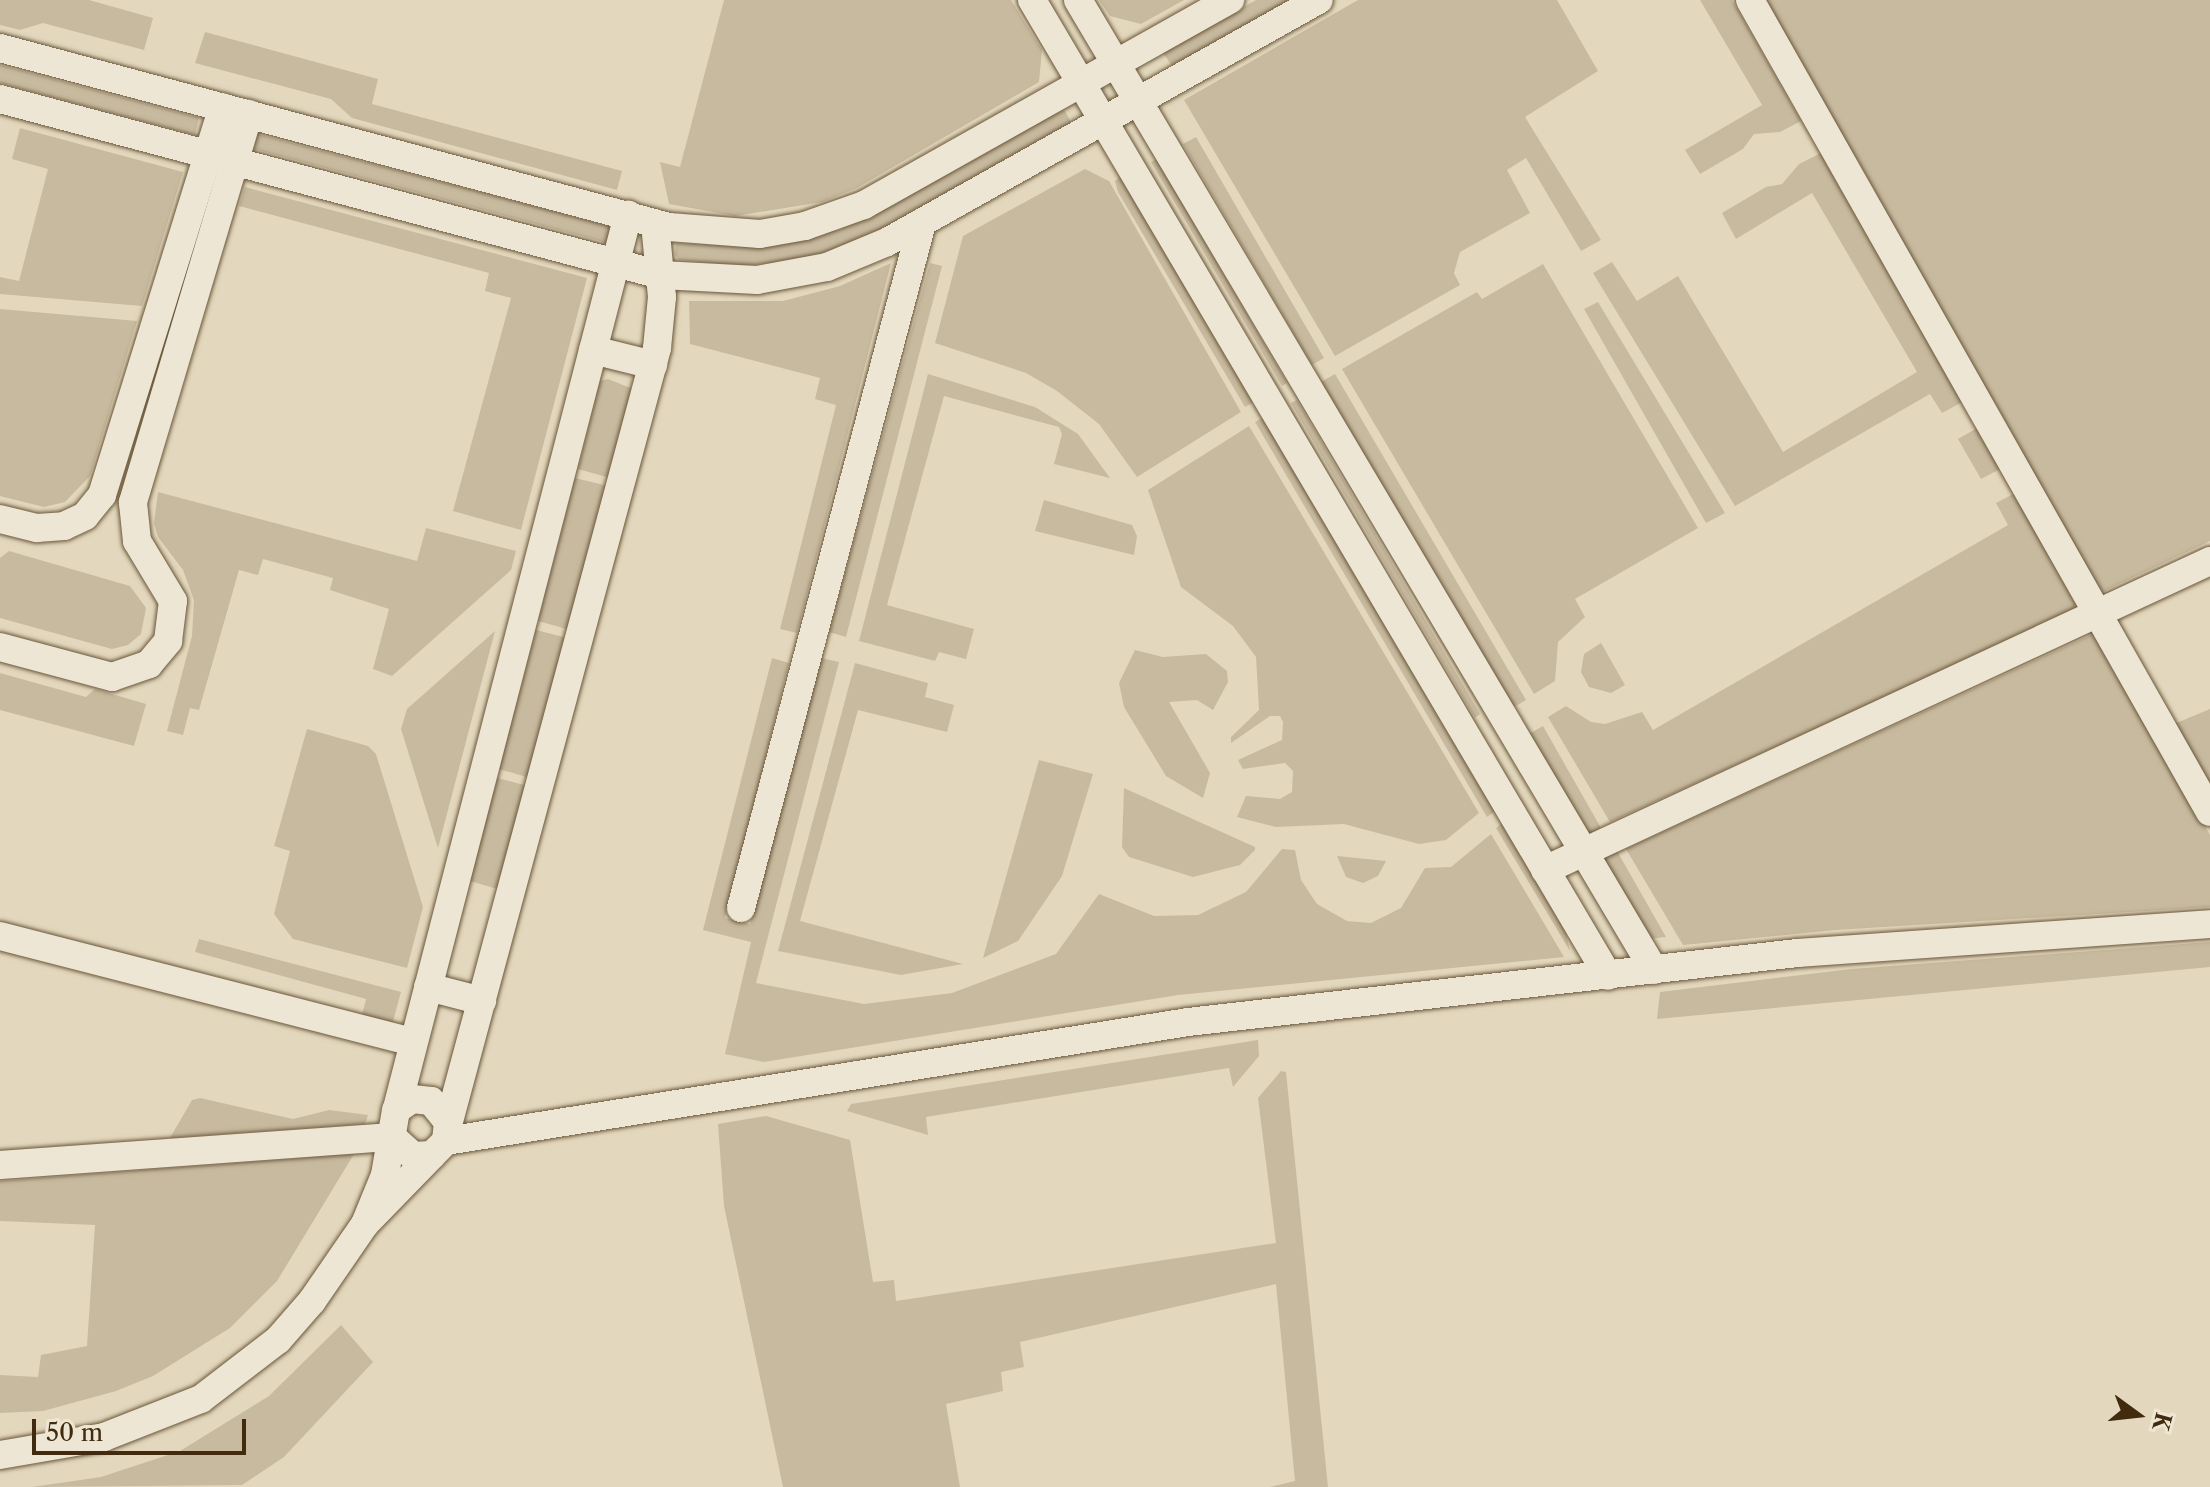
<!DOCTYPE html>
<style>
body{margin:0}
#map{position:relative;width:2210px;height:1487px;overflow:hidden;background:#e3d8bd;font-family:"Libre Caslon Text",serif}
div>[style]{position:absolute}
.green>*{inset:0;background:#c7ba9f}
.roads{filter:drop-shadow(0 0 2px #6a5639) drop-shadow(0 0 2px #6a5639)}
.minor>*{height:28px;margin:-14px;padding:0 14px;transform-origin:14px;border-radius:14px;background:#ede6d4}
span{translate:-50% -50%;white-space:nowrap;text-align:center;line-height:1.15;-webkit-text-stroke:8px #ede6d4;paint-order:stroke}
.north{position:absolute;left:2098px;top:1375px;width:80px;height:80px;-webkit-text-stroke:6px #ede6d4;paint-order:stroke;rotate:105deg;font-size:22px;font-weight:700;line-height:32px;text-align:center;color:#412a0d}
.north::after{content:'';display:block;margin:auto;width:28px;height:36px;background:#412a0d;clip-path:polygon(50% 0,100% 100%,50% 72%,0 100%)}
.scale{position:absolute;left:32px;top:1419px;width:214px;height:36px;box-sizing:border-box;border:4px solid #412a0d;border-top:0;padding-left:10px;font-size:24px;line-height:28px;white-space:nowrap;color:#412a0d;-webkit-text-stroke:6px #ede6d4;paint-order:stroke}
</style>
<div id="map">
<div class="green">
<i style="clip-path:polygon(0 0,89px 0,153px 18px,144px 50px,43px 23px,20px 30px,0 25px)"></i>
<i style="clip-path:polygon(724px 0,1011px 0,1042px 50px,1039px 82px,857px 188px,822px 202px,735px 216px,669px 204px,660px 162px,680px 167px)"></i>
<i style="clip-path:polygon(1099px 0,1184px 0,1141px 24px,1110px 16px)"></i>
<i style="clip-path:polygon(1256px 0,1297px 0,1175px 70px,1163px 53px)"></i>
<i style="clip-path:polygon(1358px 0,1557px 0,1598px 71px,1525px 117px,1601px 240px,1581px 251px,1526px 158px,1507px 170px,1530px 213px,1460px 252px,1454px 273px,1460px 285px,1335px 356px,1184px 100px)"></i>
<i style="clip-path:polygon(1700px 0,1732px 0,1801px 121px,1780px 132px,1754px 134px,1743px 149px,1700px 174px,1685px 150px,1762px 105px)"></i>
<i style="clip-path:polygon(1765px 0,2210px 0,2210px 541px,2100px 593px)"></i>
<i style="clip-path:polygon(205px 32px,378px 79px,372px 104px,622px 171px,617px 190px,352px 118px,331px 99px,195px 63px)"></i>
<i style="clip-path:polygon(0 65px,199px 118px,195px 135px,0 83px)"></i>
<i style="clip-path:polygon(1058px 110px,1065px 111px,1073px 126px,868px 236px,818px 256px,745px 266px,679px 260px,675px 255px,676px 243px,749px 247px,840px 230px)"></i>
<i style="clip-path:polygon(20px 128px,183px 172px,142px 306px,0 294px,0 277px,19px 281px,48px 169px,12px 159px)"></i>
<i style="clip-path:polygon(257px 134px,613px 227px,608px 243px,254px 149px)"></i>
<i style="clip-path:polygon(1196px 137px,1324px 358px,1312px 365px,1183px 144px)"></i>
<i style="clip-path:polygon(1823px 152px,1964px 401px,1942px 413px,1930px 394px,1735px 506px,1593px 273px,1612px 262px,1637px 301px,1678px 276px,1783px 452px,1917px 372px,1812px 193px,1736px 239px,1722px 213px,1766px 187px,1782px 184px,1799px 164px)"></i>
<i style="clip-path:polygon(1157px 159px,1287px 383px,1282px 386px,1151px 162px)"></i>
<i style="clip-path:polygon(1085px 169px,1109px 181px,1241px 412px,1137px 477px,1099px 424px,1057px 391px,1026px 373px,935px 343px,963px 236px)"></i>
<i style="clip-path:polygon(1127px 172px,1261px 398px,1245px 407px,1118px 192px,1115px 181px)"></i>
<i style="clip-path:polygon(245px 187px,587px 278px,521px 530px,453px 511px,511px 298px,485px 291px,489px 273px,239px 206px)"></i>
<i style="clip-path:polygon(891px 263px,797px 633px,780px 629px,836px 405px,815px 399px,820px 378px,690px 344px,689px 301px,783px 301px,840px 286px)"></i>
<i style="clip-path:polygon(930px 263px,942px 266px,846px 637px,829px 632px)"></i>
<i style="clip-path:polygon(1543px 264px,1698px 528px,1575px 599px,1585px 617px,1558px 642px,1555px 681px,1534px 694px,1342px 369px,1477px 292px,1482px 299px)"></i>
<i style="clip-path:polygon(1598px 302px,1725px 513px,1706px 523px,1584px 309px)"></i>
<i style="clip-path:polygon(0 309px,137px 321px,90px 476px,65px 502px,44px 507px,0 496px)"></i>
<i style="clip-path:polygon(928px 374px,1035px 407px,1078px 434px,1110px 478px,1054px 464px,1062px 434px,1059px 427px,944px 396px,887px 605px,974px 629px,966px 659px,939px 652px,935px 661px,859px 641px)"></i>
<i style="clip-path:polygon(1335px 374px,1526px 700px,1512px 708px,1321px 382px)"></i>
<i style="clip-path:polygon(608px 379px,633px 389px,610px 478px,578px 469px,600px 381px)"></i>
<i style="clip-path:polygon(1297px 400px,1480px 714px,1475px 718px,1291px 403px)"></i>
<i style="clip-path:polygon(1270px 414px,1500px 808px,1487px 817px,1255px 422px)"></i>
<i style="clip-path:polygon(1249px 426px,1479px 813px,1446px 840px,1419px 844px,1344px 824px,1276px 827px,1237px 817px,1246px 796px,1280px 799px,1292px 792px,1293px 771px,1285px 763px,1243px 769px,1238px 760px,1282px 740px,1283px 722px,1280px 716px,1270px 716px,1231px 743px,1231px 737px,1259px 710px,1256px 657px,1233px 626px,1181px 587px,1148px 490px)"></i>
<i style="clip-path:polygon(1979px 427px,2002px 468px,1981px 479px,1958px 439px)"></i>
<i style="clip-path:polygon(575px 478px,608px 486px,570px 630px,538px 621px)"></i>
<i style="clip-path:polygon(158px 492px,417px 561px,426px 528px,516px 551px,511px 570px,392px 676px,373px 669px,389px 609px,330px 590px,333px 578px,263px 559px,258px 575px,239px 570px,199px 710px,190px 708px,183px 735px,167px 731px,192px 636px,194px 600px,183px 570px,158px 537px,154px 523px)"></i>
<i style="clip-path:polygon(2017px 492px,2077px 599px,2073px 611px,1610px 822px,1548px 717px,1566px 706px,1591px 722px,1605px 724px,1642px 712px,1653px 730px,2008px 525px,1996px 503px)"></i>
<i style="clip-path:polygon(1044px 500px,1132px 525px,1137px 536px,1134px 555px,1035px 531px)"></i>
<i style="clip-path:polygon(9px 551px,130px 586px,146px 608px,141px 634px,128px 645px,112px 649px,0 618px,0 558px)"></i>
<i style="clip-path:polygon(536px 630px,567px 638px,530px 778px,499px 769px)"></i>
<i style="clip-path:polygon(495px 631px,438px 848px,401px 729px,407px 709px)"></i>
<i style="clip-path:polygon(2095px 633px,2210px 835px,2210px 907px,1835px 930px,1683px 945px,1626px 849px)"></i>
<i style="clip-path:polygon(1601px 643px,1625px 685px,1611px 693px,1589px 687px,1581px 672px,1584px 654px)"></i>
<i style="clip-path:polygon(1135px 650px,1163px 657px,1206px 654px,1227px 671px,1228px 682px,1213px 710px,1197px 700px,1169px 702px,1210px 773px,1203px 798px,1166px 776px,1124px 707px,1119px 683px)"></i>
<i style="clip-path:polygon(772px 658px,789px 663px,725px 918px,750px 924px,821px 658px,839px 662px,756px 983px,864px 1004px,952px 993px,1056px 954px,1099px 894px,1154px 916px,1198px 915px,1246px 892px,1282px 849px,1295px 850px,1301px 880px,1317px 904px,1347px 921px,1371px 923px,1401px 908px,1425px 868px,1451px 867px,1491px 834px,1564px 957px,1178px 995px,764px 1062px,725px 1054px,751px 942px,703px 930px)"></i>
<i style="clip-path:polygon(855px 663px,928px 683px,925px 697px,954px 705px,947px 732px,858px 710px,800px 921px,963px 964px,901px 975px,778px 951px)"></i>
<i style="clip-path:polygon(0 673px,86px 697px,95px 689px,146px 704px,134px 746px,0 710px)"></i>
<i style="clip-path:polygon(2210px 709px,2210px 789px,2174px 724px)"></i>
<i style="clip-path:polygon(1543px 726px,1601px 828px,1588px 836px,1529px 734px)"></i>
<i style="clip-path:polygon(307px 729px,368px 746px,376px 754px,423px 907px,407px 968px,293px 939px,274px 914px,290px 851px,274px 846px)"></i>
<i style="clip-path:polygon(1039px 760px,1093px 774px,1062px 876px,1018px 941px,983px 958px)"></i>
<i style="clip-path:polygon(497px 778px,528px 786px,501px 890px,470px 881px)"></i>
<i style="clip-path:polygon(1124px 788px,1255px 847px,1255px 850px,1240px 865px,1193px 877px,1129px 857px,1122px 847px)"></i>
<i style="clip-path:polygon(1507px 820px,1561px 912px,1570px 951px,1496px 828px)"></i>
<i style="clip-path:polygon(1617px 851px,1666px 937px,1648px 939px,1602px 860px)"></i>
<i style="clip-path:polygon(1337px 856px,1386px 861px,1378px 876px,1363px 883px,1346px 877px)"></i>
<i style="clip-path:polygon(199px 939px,401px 992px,389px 1036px,359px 1028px,366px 999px,195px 952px)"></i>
<i style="clip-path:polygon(2210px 942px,2210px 967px,1657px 1019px,1660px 992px,1851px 969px)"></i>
<i style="clip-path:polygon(1258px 1040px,1259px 1056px,1233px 1087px,1229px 1068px,926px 1117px,928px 1135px,847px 1111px,851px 1104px)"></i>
<i style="clip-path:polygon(1281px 1071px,1286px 1072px,1328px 1487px,1270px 1487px,1295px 1481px,1276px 1284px,1020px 1342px,1024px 1367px,1001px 1372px,1003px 1391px,946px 1404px,960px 1487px,783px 1487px,724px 1206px,718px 1124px,766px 1116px,850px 1140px,873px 1282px,894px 1280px,896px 1301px,1276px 1243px,1258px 1098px)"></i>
<i style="clip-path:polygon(200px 1098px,293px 1119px,329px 1110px,368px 1115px,365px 1124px,170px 1138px,192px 1100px)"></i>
<i style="clip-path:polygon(354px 1154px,277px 1281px,230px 1328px,153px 1376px,116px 1391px,43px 1411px,0 1413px,0 1375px,38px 1377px,41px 1355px,87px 1346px,95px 1225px,0 1221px,0 1181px)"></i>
<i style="clip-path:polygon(341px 1325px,373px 1362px,284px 1457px,242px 1485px,32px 1487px,101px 1477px,180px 1451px,269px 1396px)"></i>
</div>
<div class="roads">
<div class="minor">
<i style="left:1032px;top:0;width:1133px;rotate:59.45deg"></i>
<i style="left:1078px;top:0;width:1128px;rotate:59.3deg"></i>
<i style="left:1750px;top:0;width:933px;rotate:60.47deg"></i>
<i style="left:0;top:48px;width:693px;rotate:14.98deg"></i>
<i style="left:669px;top:227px;width:91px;rotate:4.4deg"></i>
<i style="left:760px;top:234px;width:46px;rotate:-10.1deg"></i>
<i style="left:805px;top:226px;width:63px;rotate:-19.6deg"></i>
<i style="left:864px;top:205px;width:420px;rotate:-29.3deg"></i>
<i style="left:0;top:99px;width:684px;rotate:14.91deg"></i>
<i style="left:661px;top:275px;width:96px;rotate:3deg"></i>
<i style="left:757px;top:280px;width:71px;rotate:-10.5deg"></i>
<i style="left:827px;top:267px;width:65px;rotate:-22.6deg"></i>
<i style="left:887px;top:242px;width:495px;rotate:-29.3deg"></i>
<i style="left:593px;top:350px;width:62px;rotate:14deg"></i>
<i style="left:0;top:519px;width:38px;rotate:14deg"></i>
<i style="left:37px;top:528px;width:27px;rotate:-4deg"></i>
<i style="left:64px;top:526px;width:23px;rotate:-25deg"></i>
<i style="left:85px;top:516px;width:27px;rotate:-51deg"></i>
<i style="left:102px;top:495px;width:406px;rotate:-72.7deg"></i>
<i style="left:0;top:647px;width:116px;rotate:15deg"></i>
<i style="left:112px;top:677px;width:39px;rotate:-19deg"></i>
<i style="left:149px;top:664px;width:30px;rotate:-50deg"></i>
<i style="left:168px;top:641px;width:40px;rotate:-82.9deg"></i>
<i style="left:173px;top:601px;width:70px;rotate:-121deg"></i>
<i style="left:137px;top:541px;width:39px;rotate:-96deg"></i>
<i style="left:133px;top:502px;width:405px;rotate:-73.4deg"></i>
<i style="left:1545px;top:870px;width:733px;rotate:-24.92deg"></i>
<i style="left:741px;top:908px;width:709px;rotate:-75.2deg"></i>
<i style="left:0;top:936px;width:426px;rotate:14.4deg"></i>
<i style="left:428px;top:987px;width:56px;rotate:14.5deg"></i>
<i style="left:396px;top:1112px;width:927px;rotate:-75.5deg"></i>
<i style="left:448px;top:1125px;width:805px;rotate:-74.94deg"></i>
<i style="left:657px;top:348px;width:51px;rotate:-84.4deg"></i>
<i style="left:662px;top:297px;width:74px;rotate:-95.4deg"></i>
<i style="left:392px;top:1137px;width:28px;rotate:42deg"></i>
<i style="left:413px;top:1156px;width:19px;rotate:-3deg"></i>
<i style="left:432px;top:1155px;width:20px;rotate:-45deg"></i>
<i style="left:446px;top:1141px;width:19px;rotate:-84deg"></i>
<i style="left:448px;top:1122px;width:27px;rotate:-129deg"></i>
<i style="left:431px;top:1101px;width:19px;rotate:-174deg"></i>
<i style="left:412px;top:1099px;width:19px;rotate:145deg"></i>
<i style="left:396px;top:1110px;width:66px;rotate:99.6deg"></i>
<i style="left:385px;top:1175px;width:53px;rotate:112.2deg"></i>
<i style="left:365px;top:1224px;width:96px;rotate:-45.8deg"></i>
<i style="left:446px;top:1141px;width:751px;rotate:-9.11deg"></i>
<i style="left:1188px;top:1022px;width:613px;rotate:-6.46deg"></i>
<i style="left:1797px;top:953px;width:414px;rotate:-4deg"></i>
<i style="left:0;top:1165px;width:393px;rotate:-4.1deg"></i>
<i style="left:0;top:1455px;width:106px;rotate:-9.8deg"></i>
<i style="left:104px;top:1437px;width:104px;rotate:-21.4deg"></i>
<i style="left:201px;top:1399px;width:97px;rotate:-37.5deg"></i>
<i style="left:278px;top:1340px;width:52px;rotate:-48.9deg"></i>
<i style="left:312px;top:1301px;width:93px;rotate:-55.5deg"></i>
</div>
</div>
<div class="north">K</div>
<div class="scale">50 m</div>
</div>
